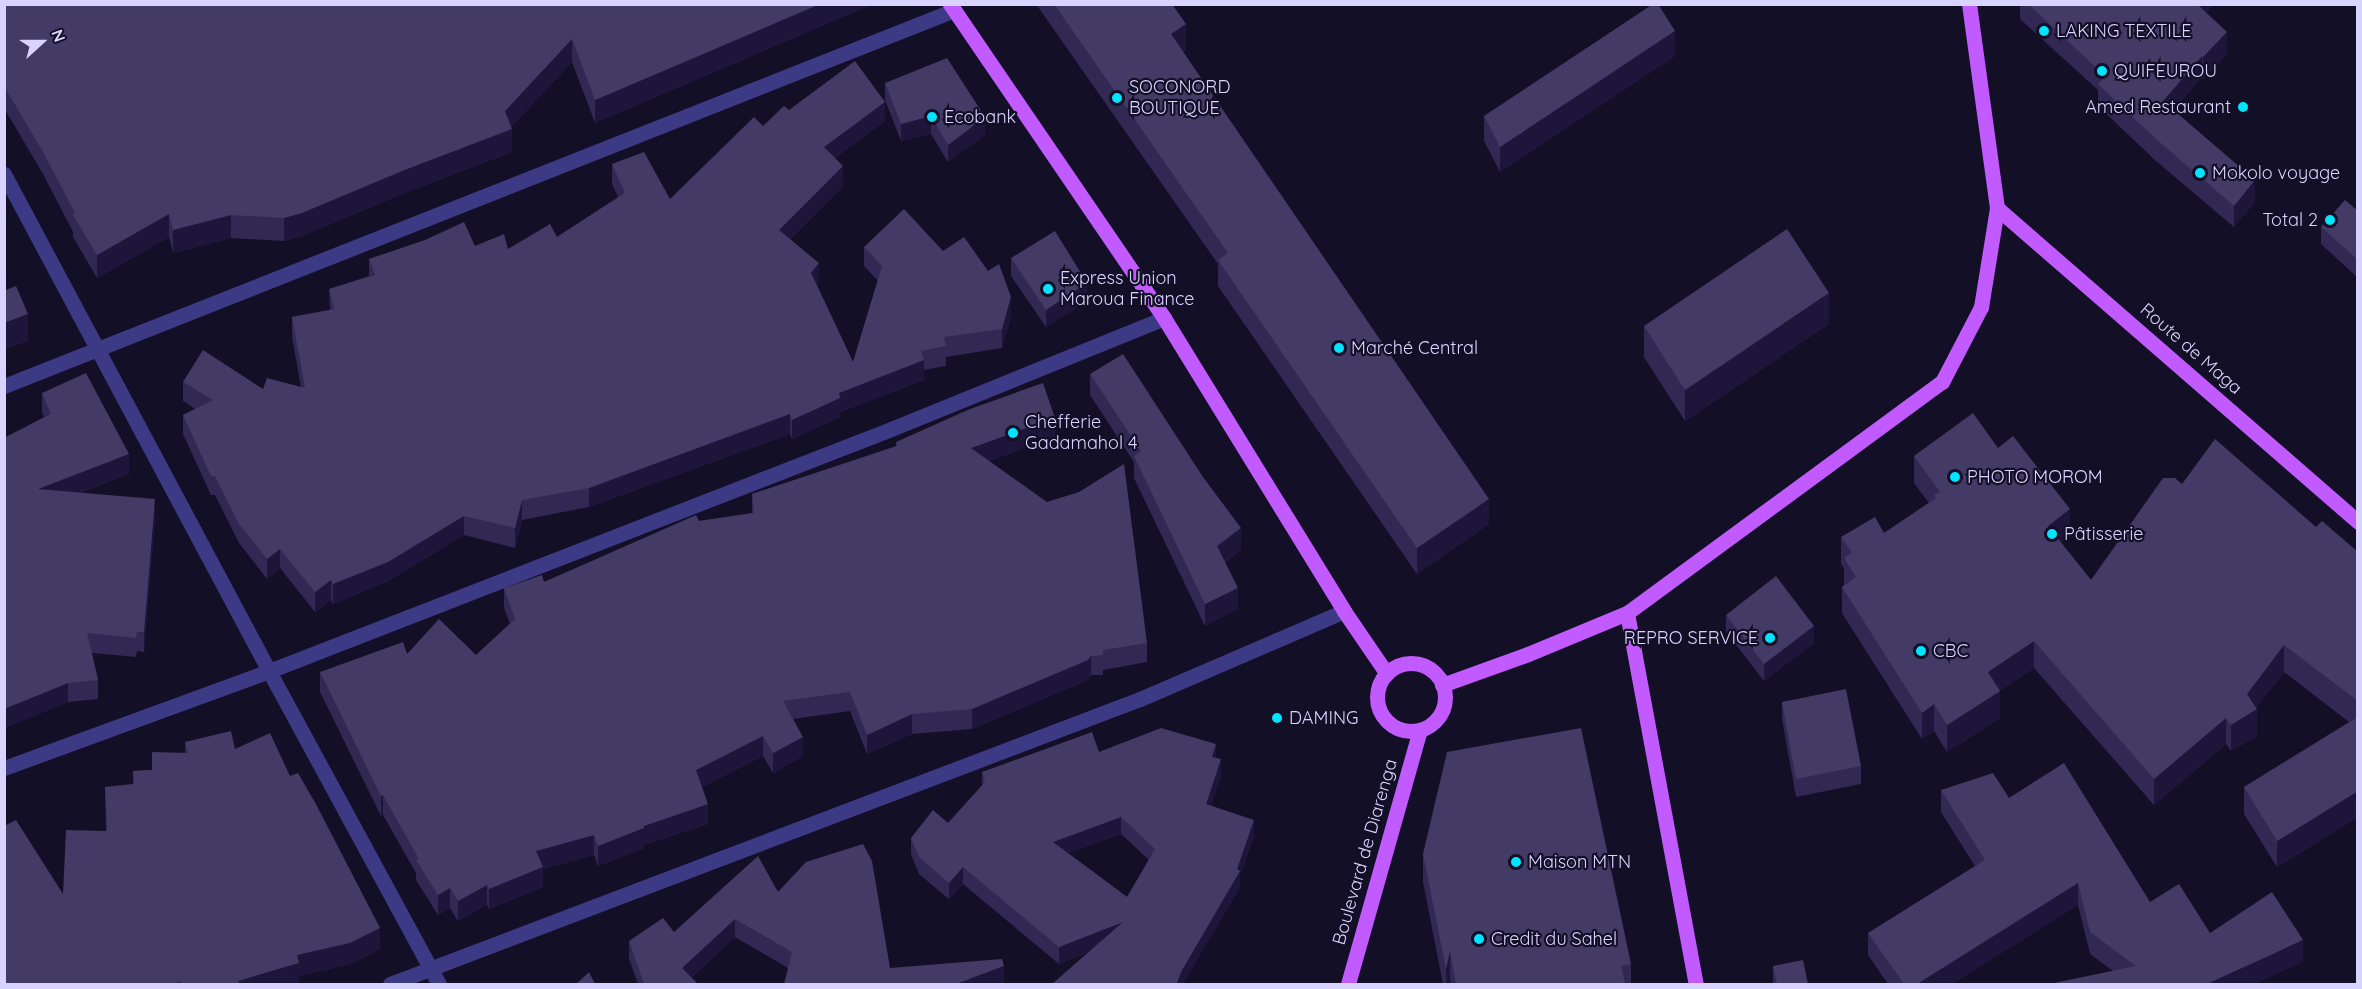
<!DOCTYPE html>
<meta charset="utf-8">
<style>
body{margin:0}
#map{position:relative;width:2362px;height:989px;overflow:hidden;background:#130f26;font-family:Quicksand,sans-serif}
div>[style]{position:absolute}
.minor>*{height:15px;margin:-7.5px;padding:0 7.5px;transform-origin:7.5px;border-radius:7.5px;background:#3d3a85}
.major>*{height:15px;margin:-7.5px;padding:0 7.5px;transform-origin:7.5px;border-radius:7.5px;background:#c25bff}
.major>.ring{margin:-7.5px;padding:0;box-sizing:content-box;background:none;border:15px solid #c25bff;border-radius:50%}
.wall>*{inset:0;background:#312854}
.shaded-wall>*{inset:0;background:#1d163a}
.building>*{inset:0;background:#433a66}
.dots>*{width:16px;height:16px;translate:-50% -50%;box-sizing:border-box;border:3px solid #130f26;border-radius:50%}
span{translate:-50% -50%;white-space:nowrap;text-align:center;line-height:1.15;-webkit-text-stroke:4.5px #130f26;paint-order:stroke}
.poi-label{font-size:18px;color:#d9d4ff}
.left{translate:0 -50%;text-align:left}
.right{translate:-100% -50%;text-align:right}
.street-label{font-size:18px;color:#d9d4ff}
.frame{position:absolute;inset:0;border:6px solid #d9d4ff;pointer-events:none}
.north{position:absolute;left:12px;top:12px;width:60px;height:60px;-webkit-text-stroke:4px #130f26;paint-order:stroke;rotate:69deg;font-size:16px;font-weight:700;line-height:24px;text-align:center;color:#d9d4ff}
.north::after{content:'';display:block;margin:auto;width:21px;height:27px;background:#d9d4ff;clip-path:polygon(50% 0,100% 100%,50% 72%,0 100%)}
</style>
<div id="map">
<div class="minor">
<i style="left:4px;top:174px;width:563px;rotate:61.93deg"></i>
<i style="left:269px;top:671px;width:356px;rotate:61.5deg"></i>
<i style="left:4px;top:386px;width:1022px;rotate:-21.59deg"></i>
<i style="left:4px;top:768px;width:282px;rotate:-20.1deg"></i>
<i style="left:269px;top:671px;width:667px;rotate:-21.26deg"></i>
<i style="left:891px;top:429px;width:295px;rotate:-22.1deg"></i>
<i style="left:390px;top:984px;width:802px;rotate:-20.81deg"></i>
<i style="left:1140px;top:699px;width:222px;rotate:-23.3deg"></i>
</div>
<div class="major">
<i style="left:950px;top:4px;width:380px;rotate:55.7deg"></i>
<i style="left:1164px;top:318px;width:344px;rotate:58.4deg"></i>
<i style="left:1344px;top:611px;width:76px;rotate:55.7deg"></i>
<i style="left:1997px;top:208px;width:478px;rotate:41deg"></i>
<i style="left:1627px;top:613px;width:377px;rotate:79.5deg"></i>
<i class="ring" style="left:1377px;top:663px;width:53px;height:53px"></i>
<i style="left:1442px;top:685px;width:91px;rotate:-19.8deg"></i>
<i style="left:1528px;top:654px;width:107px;rotate:-22.5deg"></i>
<i style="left:1627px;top:613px;width:391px;rotate:-36.3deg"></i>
<i style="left:1942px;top:382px;width:85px;rotate:-62.5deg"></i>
<i style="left:1981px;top:307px;width:100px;rotate:-80.8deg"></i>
<i style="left:1997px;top:208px;width:206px;rotate:-97.8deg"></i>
<i style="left:1348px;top:984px;width:264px;rotate:-74.2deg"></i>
</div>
<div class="wall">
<i style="clip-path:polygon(4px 4px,873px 4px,595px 123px,572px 62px,511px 127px,512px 152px,402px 194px,302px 236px,284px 241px,231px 238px,173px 253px,169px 237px,97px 278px,73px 237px,73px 232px,43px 174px,4px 108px)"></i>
<i style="clip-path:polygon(1036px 4px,1172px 4px,1186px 49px,1183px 52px,1489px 524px,1417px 574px,1218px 286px,1218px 264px)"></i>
<i style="clip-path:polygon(2020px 4px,2213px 4px,2206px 13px,2227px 54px,2203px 79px,2202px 77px,2173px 110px,2255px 202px,2234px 227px,2156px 161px,2098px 106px,2098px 90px,2020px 19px)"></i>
<i style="clip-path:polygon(1675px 56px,1500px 172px,1484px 141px,1484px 116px)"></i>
<i style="clip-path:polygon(885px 83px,985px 135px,948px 162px,931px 134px,901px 141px,885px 100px)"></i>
<i style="clip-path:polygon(789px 110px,885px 121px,835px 158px,843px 186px,790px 239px,819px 282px,817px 285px,853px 362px,878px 281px,864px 266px,864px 247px,943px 251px,1011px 316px,1002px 348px,946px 357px,946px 366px,924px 370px,924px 380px,840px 412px,840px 417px,792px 439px,790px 434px,589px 507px,522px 520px,515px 548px,464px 535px,388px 581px,333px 604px,331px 600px,315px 612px,280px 568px,267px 579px,239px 543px,215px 495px,211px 495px,183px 434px,183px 415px,195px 409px,183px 401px,183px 382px,263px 389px,301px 387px,292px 337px,292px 317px,330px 310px,329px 289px,369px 276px,369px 259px,475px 246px,508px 249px,557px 237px,618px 197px,612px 184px,612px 164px,670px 199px,763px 126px)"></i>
<i style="clip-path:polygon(2358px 211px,2358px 278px,2321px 244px,2321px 227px)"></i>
<i style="clip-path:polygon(1011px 258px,1087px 301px,1046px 327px,1011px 276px)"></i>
<i style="clip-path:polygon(1829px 324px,1685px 421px,1644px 357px,1644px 326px)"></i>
<i style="clip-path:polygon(1090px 374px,1241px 550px,1225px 562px,1238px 609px,1205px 626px,1134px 478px,1134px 462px,1090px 395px)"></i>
<i style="clip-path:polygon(42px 393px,129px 474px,80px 493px,155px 518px,144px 652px,137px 651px,136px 657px,92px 653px,98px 680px,98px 699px,68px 702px,4px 728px,4px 438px,44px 417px,42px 412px)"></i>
<i style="clip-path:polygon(1055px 437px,989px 461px,1147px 643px,1147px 662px,1103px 670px,1103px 675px,1091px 675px,1088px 680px,972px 729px,912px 734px,867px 754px,850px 711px,793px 719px,803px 756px,773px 773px,763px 756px,702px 787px,708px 824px,644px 845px,644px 848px,598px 866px,594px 855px,543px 869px,543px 887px,489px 909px,487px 905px,458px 921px,450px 908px,438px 915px,416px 880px,416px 873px,383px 815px,381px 816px,320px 692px,320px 672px,407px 654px,476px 655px,510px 624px,504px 608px,504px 588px,544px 582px,699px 521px,752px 513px,752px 494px,896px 446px,896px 442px)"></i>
<i style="clip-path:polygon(1998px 448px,2070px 536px,2061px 543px,2091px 580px,2182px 484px,2316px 527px,2358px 552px,2358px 817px,2277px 867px,2244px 814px,2244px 787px,2349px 722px,2284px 672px,2256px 708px,2257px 736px,2231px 751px,2226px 744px,2154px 805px,2034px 668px,1999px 691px,2000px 718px,1947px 752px,1934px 731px,1922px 739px,1842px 613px,1842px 587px,1844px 585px,1844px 568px,1841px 564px,1841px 537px,1884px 533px,1929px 503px,1914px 483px,1914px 456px)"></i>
<i style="clip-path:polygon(1726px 615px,1814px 643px,1764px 681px,1726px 632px)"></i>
<i style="clip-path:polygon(1782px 702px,1861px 766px,1861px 784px,1796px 797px,1782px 719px)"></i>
<i style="clip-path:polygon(185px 742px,235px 749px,290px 776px,380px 949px,350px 964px,299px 976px,299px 984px,4px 984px,63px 894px,106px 831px,105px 787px,133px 784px,133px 771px,152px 770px,185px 753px)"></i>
<i style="clip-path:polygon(evenodd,1099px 752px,1216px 758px,1221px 776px,1211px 805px,1254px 836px,1240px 875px,1240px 888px,1089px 952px,1059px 964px,963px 884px,949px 899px,919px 874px,911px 854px,911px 838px,948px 823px,982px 786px,982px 772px,1099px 752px,1121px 834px,1149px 860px,1127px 897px,1068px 853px,1121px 834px)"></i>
<i style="clip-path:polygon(1941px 790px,2009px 798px,2150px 902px,2210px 933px,2303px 962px,2113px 971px,2090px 954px,2078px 905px,1952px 984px,1888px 984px,1868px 955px,1868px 933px,1975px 866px,1941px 812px)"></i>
<i style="clip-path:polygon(1423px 854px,1631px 964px,1631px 984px,1451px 984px,1450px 979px,1449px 984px,1443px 984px,1423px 882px)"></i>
<i style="clip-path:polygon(778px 892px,890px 968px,1004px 984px,788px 968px,735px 937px,691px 978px,698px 984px,638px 984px,629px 959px,629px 941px,674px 932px)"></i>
<i style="clip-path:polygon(1773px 966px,1808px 984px,1773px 984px)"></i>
</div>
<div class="shaded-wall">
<i style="clip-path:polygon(820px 4px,873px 4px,595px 123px,595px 100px)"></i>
<i style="clip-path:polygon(2196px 4px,2213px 4px,2196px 25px)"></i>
<i style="clip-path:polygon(1186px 24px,1186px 49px,1171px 60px,1171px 34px)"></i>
<i style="clip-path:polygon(1675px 31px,1675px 56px,1500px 172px,1500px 147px)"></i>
<i style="clip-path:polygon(2227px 32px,2227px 54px,2203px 79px,2203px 57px)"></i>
<i style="clip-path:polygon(572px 39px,572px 62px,507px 131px,512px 129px,512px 152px,402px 194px,302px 236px,284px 241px,284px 218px,505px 111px)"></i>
<i style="clip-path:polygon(2202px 56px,2202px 77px,2163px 123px,2163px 101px)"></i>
<i style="clip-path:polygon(885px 102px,885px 121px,824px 166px,824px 147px)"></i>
<i style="clip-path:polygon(931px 116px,931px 134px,901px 141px,901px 124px)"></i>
<i style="clip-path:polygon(985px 117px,985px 135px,948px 162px,948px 145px)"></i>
<i style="clip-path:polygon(843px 166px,843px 186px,779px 249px,779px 230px)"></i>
<i style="clip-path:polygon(2255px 180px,2255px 202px,2234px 227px,2234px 206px)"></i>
<i style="clip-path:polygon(169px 214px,169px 237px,97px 278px,97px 255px)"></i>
<i style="clip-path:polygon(231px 215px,231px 238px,173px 253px,173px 230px)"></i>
<i style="clip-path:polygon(819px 263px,819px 282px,811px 293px,811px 273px)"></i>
<i style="clip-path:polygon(1087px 283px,1087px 301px,1046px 327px,1046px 310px)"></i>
<i style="clip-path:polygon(1829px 293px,1829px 324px,1685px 421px,1685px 390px)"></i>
<i style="clip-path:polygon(1011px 297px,1011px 316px,1002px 348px,1002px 329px)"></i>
<i style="clip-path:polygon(28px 314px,28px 341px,4px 350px,4px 323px)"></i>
<i style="clip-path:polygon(924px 360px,924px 380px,840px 412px,840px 417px,792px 439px,792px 420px,839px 393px)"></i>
<i style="clip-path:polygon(790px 414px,790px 434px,589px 507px,589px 488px)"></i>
<i style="clip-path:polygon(1055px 418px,1055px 437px,971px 468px,971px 448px)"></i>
<i style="clip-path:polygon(129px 454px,129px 474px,38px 509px,38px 489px)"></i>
<i style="clip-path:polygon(155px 499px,155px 518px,144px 652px,144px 632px)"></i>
<i style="clip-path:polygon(1489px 499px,1489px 524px,1417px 574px,1417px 548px)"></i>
<i style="clip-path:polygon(522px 500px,522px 520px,515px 548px,515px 528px)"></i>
<i style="clip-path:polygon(2070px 509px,2070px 536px,2048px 553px,2048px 526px)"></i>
<i style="clip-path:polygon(464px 516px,464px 535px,388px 581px,333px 604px,333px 584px)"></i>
<i style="clip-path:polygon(1241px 528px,1241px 550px,1217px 567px,1217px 546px)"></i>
<i style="clip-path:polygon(280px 549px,280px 568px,267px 579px,267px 559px)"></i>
<i style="clip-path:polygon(331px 580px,331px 600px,315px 612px,315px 592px)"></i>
<i style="clip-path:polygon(1238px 588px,1238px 609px,1205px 626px,1205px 604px)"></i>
<i style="clip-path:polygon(1814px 626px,1814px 643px,1764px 681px,1764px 664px)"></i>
<i style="clip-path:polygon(2034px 641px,2034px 668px,1988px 698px,1988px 672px)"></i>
<i style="clip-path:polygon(2284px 645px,2284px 672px,2255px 710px,2257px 709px,2257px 736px,2231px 751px,2231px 725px,2247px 694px)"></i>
<i style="clip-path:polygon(1091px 656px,1091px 675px,1088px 680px,972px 729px,972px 709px)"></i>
<i style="clip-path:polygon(68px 683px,68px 702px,4px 728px,4px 709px)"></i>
<i style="clip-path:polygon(2000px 691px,2000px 718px,1947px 752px,1947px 725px)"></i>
<i style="clip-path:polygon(1934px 704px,1934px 731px,1922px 739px,1922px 713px)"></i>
<i style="clip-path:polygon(912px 714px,912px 734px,867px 754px,867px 735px)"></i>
<i style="clip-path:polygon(2226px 718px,2226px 744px,2154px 805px,2154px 779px)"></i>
<i style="clip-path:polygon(763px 736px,763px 756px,696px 790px,696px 770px)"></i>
<i style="clip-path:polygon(803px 737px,803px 756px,773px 773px,773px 753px)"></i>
<i style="clip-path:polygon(1216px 744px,1216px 761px,1212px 757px)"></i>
<i style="clip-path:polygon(1221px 759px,1221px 776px,1206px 820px,1206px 804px)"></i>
<i style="clip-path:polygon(2358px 791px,2358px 817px,2277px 867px,2277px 841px)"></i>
<i style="clip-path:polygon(383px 795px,383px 815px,381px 816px,381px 796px)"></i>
<i style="clip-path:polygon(708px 804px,708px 824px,644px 845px,644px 848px,598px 866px,598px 846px,644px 826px)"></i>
<i style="clip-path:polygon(1121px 817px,1121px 834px,1053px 859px,1053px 842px)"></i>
<i style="clip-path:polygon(1254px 820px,1254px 836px,1240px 875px,1240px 888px,1183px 984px,1177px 984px,1181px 972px,1237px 869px)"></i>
<i style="clip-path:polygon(594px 835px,594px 855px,543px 869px,543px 887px,489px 909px,489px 889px,536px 851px)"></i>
<i style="clip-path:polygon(963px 867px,963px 884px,949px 899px,949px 883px)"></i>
<i style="clip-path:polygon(2078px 883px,2078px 905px,1952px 984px,1917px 984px)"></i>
<i style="clip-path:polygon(487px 885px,487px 905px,458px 921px,458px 901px)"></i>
<i style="clip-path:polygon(450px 888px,450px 908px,438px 915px,438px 895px)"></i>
<i style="clip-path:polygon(735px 919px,735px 937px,684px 984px,682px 968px)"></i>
<i style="clip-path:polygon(1123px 922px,1123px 939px,1059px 964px,1059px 947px)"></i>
<i style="clip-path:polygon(380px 928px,380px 949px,350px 964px,299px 976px,299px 984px,238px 984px,238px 981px,297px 955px)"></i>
<i style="clip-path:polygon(2303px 940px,2303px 962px,2255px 984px,2207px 984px)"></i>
<i style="clip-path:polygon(1450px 951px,1450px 979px,1449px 984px,1446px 984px,1446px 969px)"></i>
<i style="clip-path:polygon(1004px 966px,1004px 984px,956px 984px)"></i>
</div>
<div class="building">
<i style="clip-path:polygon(4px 4px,820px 4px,595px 100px,572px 39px,505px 111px,512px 129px,402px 171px,302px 213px,284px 218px,231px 215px,173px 230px,169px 214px,97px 255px,73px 215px,75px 213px,43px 152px,4px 86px)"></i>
<i style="clip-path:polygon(1054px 4px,1172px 4px,1186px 24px,1171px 34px,1489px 499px,1417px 548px,1218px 260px,1228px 253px)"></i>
<i style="clip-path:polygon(1653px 4px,1658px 4px,1675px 31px,1500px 147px,1484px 116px)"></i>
<i style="clip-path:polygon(2028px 4px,2197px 4px,2227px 32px,2203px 57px,2202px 56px,2163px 101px,2255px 180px,2234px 206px,2156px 139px,2098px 84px,2105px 76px)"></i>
<i style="clip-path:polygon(947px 58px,985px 117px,948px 145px,931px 116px,901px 124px,885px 83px)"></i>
<i style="clip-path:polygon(855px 61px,885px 102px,824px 147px,843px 166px,779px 230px,819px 263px,811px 273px,853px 362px,882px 266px,864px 247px,904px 209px,943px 251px,964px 237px,988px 271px,999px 264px,1011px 297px,1002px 329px,944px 337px,946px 346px,921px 351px,924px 360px,839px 393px,840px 398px,792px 420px,790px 414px,589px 488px,522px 500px,515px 528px,464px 516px,388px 562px,333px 584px,331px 580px,315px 592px,280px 549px,267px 559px,239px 524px,215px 476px,211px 476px,183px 415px,213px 400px,183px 382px,203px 350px,263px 389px,267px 378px,305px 388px,292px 317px,334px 309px,329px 289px,375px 275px,369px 259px,425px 240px,464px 222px,475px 246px,504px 234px,508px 249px,550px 224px,557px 237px,625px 193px,612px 164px,644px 152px,670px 199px,754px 117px,763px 126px,784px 106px,789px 110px)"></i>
<i style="clip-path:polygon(2345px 200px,2358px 211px,2358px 260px,2321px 227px)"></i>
<i style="clip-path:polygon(1787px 229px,1829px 293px,1685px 390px,1644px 326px)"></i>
<i style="clip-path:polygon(1055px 231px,1087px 283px,1046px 310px,1011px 258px)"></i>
<i style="clip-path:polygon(4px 283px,6px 290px,16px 286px,28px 314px,4px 323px)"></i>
<i style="clip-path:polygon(1123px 354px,1203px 477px,1241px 528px,1217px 546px,1238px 588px,1205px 604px,1134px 456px,1141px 451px,1090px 374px)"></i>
<i style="clip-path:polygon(86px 373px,129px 454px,38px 489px,155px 499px,144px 632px,137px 632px,136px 638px,87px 633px,98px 680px,68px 683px,4px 709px,4px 438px,51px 414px,42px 393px)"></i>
<i style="clip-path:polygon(1043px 383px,1055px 418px,971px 448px,1047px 502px,1079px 492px,1124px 464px,1147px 643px,1103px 650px,1103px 655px,1091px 656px,1088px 660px,972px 709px,912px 714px,867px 735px,850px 692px,783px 701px,803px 737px,773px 753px,763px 736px,696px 770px,708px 804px,644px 826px,644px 828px,598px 846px,594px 835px,536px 851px,543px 867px,489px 889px,487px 885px,458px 901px,450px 888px,438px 895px,416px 860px,419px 859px,383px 795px,381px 796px,320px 672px,403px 642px,407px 654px,439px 619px,476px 655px,515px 619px,504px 588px,542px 575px,544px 582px,696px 515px,699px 521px,754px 513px,752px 494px,897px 446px,896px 442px,970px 409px)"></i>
<i style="clip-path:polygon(1973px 413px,1998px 448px,2013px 436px,2070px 509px,2048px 526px,2091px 580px,2163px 478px,2175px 478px,2182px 484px,2215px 439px,2316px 527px,2322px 521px,2358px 552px,2358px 701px,2284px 645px,2247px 694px,2257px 709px,2231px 725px,2226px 718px,2154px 779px,2034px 641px,1988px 672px,2000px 691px,1947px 725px,1934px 704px,1922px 713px,1842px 587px,1856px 577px,1844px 558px,1852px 553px,1841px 537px,1875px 517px,1884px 533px,1936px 498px,1934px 495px,1940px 492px,1914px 456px)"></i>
<i style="clip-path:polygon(1776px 576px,1814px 626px,1764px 664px,1726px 615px)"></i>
<i style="clip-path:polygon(1846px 689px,1861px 766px,1796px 779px,1782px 702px)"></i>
<i style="clip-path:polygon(2358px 717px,2358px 791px,2277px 841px,2244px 787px)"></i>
<i style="clip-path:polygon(evenodd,1161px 728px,1216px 744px,1212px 757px,1221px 759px,1206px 804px,1254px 820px,1237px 869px,1240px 871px,1181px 972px,1177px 984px,1052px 984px,1123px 922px,1059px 947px,963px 867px,949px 883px,919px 857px,911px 838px,933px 810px,948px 823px,985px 782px,982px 772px,1092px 732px,1099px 752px,1161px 728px,1121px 817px,1155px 849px,1127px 897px,1053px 842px,1121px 817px)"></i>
<i style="clip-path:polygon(1581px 728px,1631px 964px,1621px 966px,1625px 984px,1456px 984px,1450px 951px,1446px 969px,1423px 854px,1447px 752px)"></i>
<i style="clip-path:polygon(231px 731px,235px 749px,270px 733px,290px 776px,298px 773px,317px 806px,380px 928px,350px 943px,297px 955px,299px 963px,238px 981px,240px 984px,182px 984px,180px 981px,172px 984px,4px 984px,4px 826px,16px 820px,63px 894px,66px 830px,107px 831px,105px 787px,134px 784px,133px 771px,152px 770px,152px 752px,188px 753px,185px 742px)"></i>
<i style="clip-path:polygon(2064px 763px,2150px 902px,2179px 884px,2210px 933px,2272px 892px,2303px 940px,2207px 984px,2049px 984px,2136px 966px,2090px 932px,2078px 883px,1917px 984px,1904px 984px,1868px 933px,1985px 860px,1941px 790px,1993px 773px,2009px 798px)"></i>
<i style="clip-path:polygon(863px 844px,872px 861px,890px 968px,1002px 959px,1004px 966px,956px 984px,784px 984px,792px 952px,735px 919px,682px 968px,698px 984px,644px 984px,629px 941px,663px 918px,674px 932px,758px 856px,778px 892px,806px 862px)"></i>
<i style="clip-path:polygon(1803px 960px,1808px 984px,1777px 984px,1773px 966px)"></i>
<i style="clip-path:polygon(589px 972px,595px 984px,576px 984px)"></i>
</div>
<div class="dots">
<i style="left:2044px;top:31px;background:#00e5ff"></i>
<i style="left:2102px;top:71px;background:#00e5ff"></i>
<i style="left:1117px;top:98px;background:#00e5ff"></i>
<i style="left:2243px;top:107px;background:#00e5ff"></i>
<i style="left:932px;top:117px;background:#00e5ff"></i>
<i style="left:2200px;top:173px;background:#00e5ff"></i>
<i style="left:2330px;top:220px;background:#00e5ff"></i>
<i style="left:1048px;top:289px;background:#00e5ff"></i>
<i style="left:1339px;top:348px;background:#00e5ff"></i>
<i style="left:1013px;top:433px;background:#00e5ff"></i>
<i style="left:1955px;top:477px;background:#00e5ff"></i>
<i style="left:2052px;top:534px;background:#00e5ff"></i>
<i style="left:1770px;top:638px;background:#00e5ff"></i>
<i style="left:1921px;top:651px;background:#00e5ff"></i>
<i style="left:1277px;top:718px;background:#00e5ff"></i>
<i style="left:1516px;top:862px;background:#00e5ff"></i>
<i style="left:1479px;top:939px;background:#00e5ff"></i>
</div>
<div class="poi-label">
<span class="left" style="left:2056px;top:31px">LAKING TEXTILE</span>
<span class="left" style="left:2114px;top:71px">QUIFEUROU</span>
<span class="left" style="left:1129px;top:98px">SOCONORD<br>BOUTIQUE</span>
<span class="right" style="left:2231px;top:107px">Amed Restaurant</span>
<span class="left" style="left:944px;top:117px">Ecobank</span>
<span class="left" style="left:2212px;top:173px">Mokolo voyage</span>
<span class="right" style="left:2318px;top:220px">Total 2</span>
<span class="left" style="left:1060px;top:289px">Express Union<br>Maroua Finance</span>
<span class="left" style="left:1351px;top:348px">Marché Central</span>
<span class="left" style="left:1025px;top:433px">Chefferie<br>Gadamahol 4</span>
<span class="left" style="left:1967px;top:477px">PHOTO MOROM</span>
<span class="left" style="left:2064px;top:534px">Pâtisserie</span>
<span class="right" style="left:1758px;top:638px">REPRO SERVICE</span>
<span class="left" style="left:1933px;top:651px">CBC</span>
<span class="left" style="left:1289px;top:718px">DAMING</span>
<span class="left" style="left:1528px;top:862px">Maison MTN</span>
<span class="left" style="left:1491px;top:939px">Credit du Sahel</span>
</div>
<div class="street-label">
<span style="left:2191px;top:349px;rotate:41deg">Route de Maga</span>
<span style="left:1365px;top:852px;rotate:-74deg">Boulevard de Diarenga</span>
</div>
<div class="frame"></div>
<div class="north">N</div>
</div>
